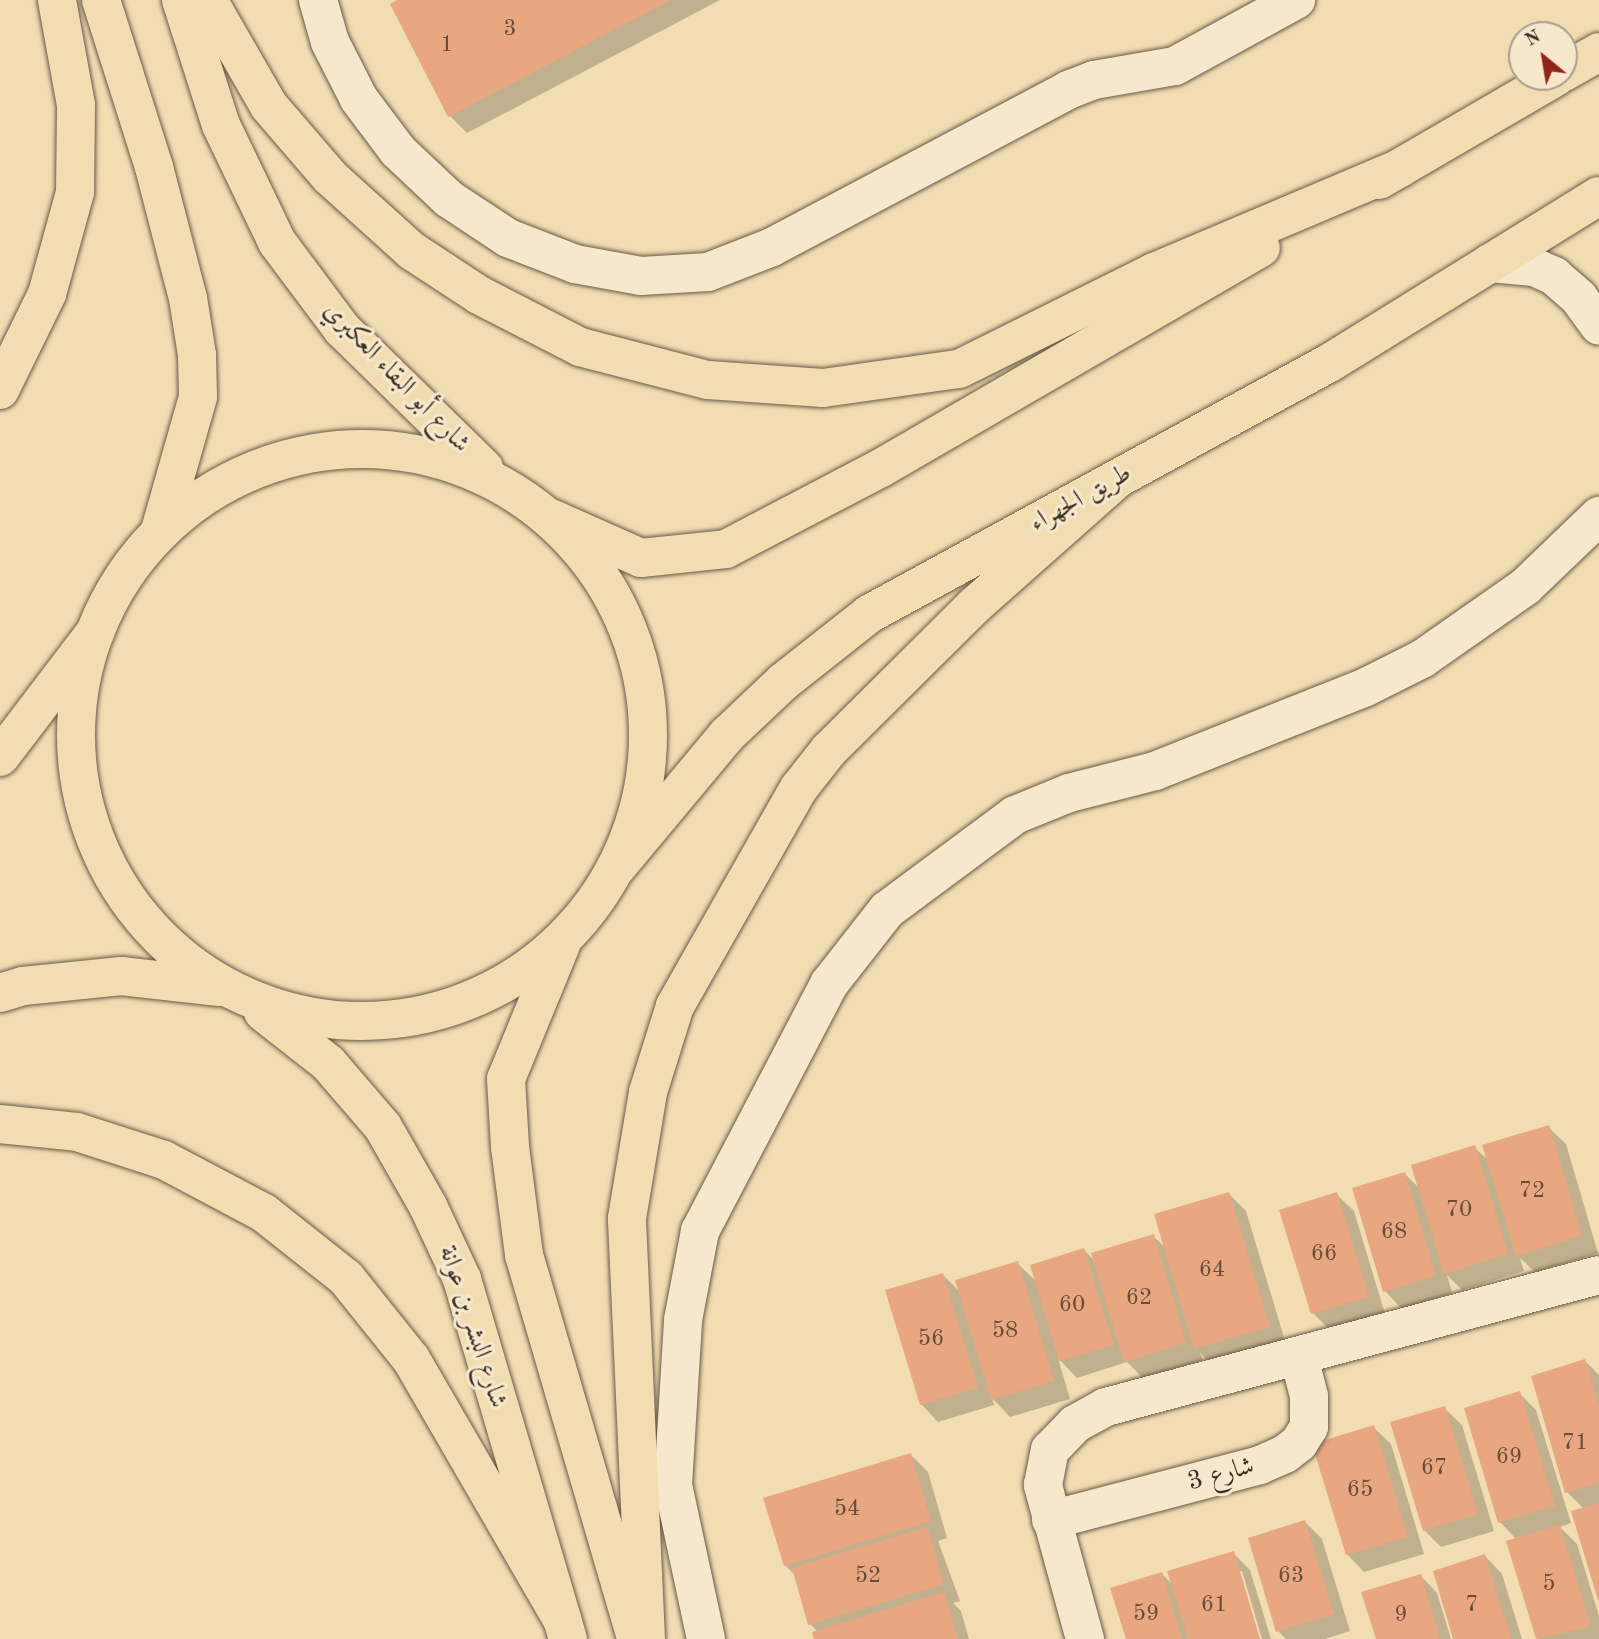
<!DOCTYPE html>
<meta charset="utf-8">
<style>
body{margin:0}
#map{position:relative;width:1599px;height:1639px;overflow:hidden;background:#f2dcb2;font-family:"Old Standard TT",Amiri,serif}
div>[style]{position:absolute}
.shadow>*{inset:0;background:#0003}
.building>*{inset:0;background:#e8a781}
.roads{filter:drop-shadow(0 0 2px #685b48) drop-shadow(0 0 2px #685b48)}
.minor>*{height:38px;margin:-19px;padding:0 19px;transform-origin:19px;border-radius:19px;background:#f7e8cd}
.major>*{height:38px;margin:-19px;padding:0 19px;transform-origin:19px;border-radius:19px;background:#f2dcb2}
.major>.ring{margin:-19px;padding:0;box-sizing:content-box;background:none;border:38px solid #f2dcb2;border-radius:50%}
.highway>*{height:38px;margin:-19px;padding:0 19px;transform-origin:19px;border-radius:19px;background:#f2dcb2}
span{translate:-50% -50%;white-space:nowrap;text-align:center;line-height:1.15;-webkit-text-stroke:6px #f7e8cd;paint-order:stroke}
.number-label{font-size:23px;color:#664e3b}
.number-label span{-webkit-text-stroke-width:0}
.street-label{font-size:26px;color:#3a3024}
.north{position:absolute;left:1508px;top:21px;width:70px;height:70px;box-sizing:border-box;background:#f7e8cd;border:2px solid #ab9e89;border-radius:50%;rotate:330deg;font-size:19px;font-weight:700;line-height:28px;text-align:center;color:#3a3024}
.north::after{content:'';display:block;margin:auto;width:24px;height:32px;background:#8f2418;clip-path:polygon(50% 0,100% 100%,50% 72%,0 100%)}
</style>
<div id="map">
<div class="shadow">
<i style="clip-path:polygon(400px 0,720px 0,467px 133px,450px 116px)"></i>
<i style="clip-path:polygon(1548px 1127px,1566px 1144px,1598px 1253px,1535px 1272px,1520px 1258px,1524px 1271px,1462px 1290px,1447px 1275px,1452px 1293px,1402px 1309px,1385px 1291px,1405px 1174px,1420px 1189px,1474px 1147px,1490px 1162px)"></i>
<i style="clip-path:polygon(1229px 1194px,1246px 1211px,1286px 1344px,1213px 1366px,1200px 1353px,1203px 1360px,1143px 1378px,1127px 1362px,1077px 1378px,1058px 1358px,1070px 1399px,1010px 1417px,992px 1398px,994px 1405px,938px 1422px,921px 1404px,943px 1275px,961px 1293px,1017px 1263px,1037px 1282px,1084px 1250px,1095px 1261px,1153px 1236px,1166px 1248px)"></i>
<i style="clip-path:polygon(1336px 1194px,1354px 1211px,1385px 1314px,1330px 1330px,1313px 1313px)"></i>
<i style="clip-path:polygon(1585px 1361px,1599px 1375px,1599px 1596px,1584px 1509px,1567px 1492px)"></i>
<i style="clip-path:polygon(1519px 1393px,1536px 1410px,1571px 1523px,1560px 1527px,1577px 1544px,1599px 1616px,1599px 1639px,1538px 1639px,1508px 1542px,1517px 1540px,1500px 1522px)"></i>
<i style="clip-path:polygon(1444px 1408px,1462px 1425px,1494px 1531px,1441px 1547px,1424px 1530px)"></i>
<i style="clip-path:polygon(1373px 1427px,1391px 1444px,1424px 1554px,1364px 1572px,1347px 1554px)"></i>
<i style="clip-path:polygon(911px 1455px,928px 1472px,947px 1538px,938px 1541px,960px 1601px,953px 1603px,961px 1611px,969px 1639px,816px 1639px,818px 1632px,810px 1624px,795px 1575px,785px 1565px)"></i>
<i style="clip-path:polygon(1305px 1522px,1322px 1539px,1350px 1631px,1325px 1639px,1286px 1639px,1278px 1631px)"></i>
<i style="clip-path:polygon(1233px 1553px,1250px 1570px,1271px 1639px,1262px 1639px,1242px 1571px,1238px 1571px,1259px 1639px,1128px 1639px,1162px 1574px,1174px 1586px)"></i>
<i style="clip-path:polygon(1485px 1556px,1502px 1574px,1522px 1639px,1455px 1639px)"></i>
<i style="clip-path:polygon(1420px 1575px,1437px 1593px,1451px 1639px,1378px 1639px)"></i>
</div>
<div class="building">
<i style="clip-path:polygon(397px 0,671px 0,448px 117px,390px 4px)"></i>
<i style="clip-path:polygon(1549px 1125px,1582px 1236px,1516px 1256px,1482px 1145px)"></i>
<i style="clip-path:polygon(1475px 1145px,1508px 1254px,1444px 1274px,1411px 1165px)"></i>
<i style="clip-path:polygon(1405px 1172px,1436px 1276px,1383px 1292px,1352px 1188px)"></i>
<i style="clip-path:polygon(1229px 1192px,1270px 1327px,1194px 1349px,1154px 1214px)"></i>
<i style="clip-path:polygon(1337px 1192px,1369px 1297px,1311px 1314px,1279px 1210px)"></i>
<i style="clip-path:polygon(1154px 1234px,1186px 1343px,1124px 1362px,1091px 1253px)"></i>
<i style="clip-path:polygon(1084px 1248px,1114px 1345px,1059px 1361px,1030px 1265px)"></i>
<i style="clip-path:polygon(1018px 1261px,1054px 1381px,991px 1400px,955px 1280px)"></i>
<i style="clip-path:polygon(943px 1273px,978px 1388px,920px 1405px,885px 1290px)"></i>
<i style="clip-path:polygon(1585px 1359px,1599px 1404px,1599px 1483px,1565px 1493px,1531px 1376px)"></i>
<i style="clip-path:polygon(1520px 1391px,1555px 1506px,1498px 1523px,1464px 1408px)"></i>
<i style="clip-path:polygon(1445px 1406px,1478px 1514px,1423px 1531px,1390px 1422px)"></i>
<i style="clip-path:polygon(1374px 1425px,1408px 1537px,1346px 1555px,1312px 1444px)"></i>
<i style="clip-path:polygon(911px 1453px,931px 1521px,784px 1566px,763px 1498px)"></i>
<i style="clip-path:polygon(1599px 1503px,1599px 1600px,1598px 1600px,1571px 1511px)"></i>
<i style="clip-path:polygon(1305px 1520px,1334px 1614px,1276px 1632px,1248px 1538px)"></i>
<i style="clip-path:polygon(1560px 1525px,1591px 1627px,1536px 1639px,1506px 1541px)"></i>
<i style="clip-path:polygon(927px 1527px,944px 1584px,808px 1625px,792px 1568px)"></i>
<i style="clip-path:polygon(1234px 1551px,1260px 1639px,1188px 1639px,1167px 1571px)"></i>
<i style="clip-path:polygon(1485px 1554px,1511px 1639px,1453px 1639px,1433px 1571px)"></i>
<i style="clip-path:polygon(1162px 1572px,1182px 1639px,1126px 1639px,1110px 1588px)"></i>
<i style="clip-path:polygon(1421px 1574px,1440px 1639px,1376px 1639px,1361px 1592px)"></i>
<i style="clip-path:polygon(944px 1592px,958px 1639px,814px 1639px,812px 1632px)"></i>
</div>
<div class="roads">
<div class="minor">
<i style="left:318px;top:0;width:44px;rotate:74.1deg"></i>
<i style="left:330px;top:42px;width:64px;rotate:63deg"></i>
<i style="left:359px;top:99px;width:65px;rotate:53.1deg"></i>
<i style="left:398px;top:151px;width:70px;rotate:43.3deg"></i>
<i style="left:449px;top:199px;width:71px;rotate:33.5deg"></i>
<i style="left:508px;top:238px;width:72px;rotate:21.2deg"></i>
<i style="left:575px;top:264px;width:67px;rotate:10.3deg"></i>
<i style="left:641px;top:276px;width:67px;rotate:-3.4deg"></i>
<i style="left:708px;top:272px;width:69px;rotate:-21.3deg"></i>
<i style="left:772px;top:247px;width:335px;rotate:-27.9deg"></i>
<i style="left:1068px;top:90px;width:28px;rotate:-21deg"></i>
<i style="left:1094px;top:80px;width:82px;rotate:-9.8deg"></i>
<i style="left:1175px;top:66px;width:138px;rotate:-28.6deg"></i>
<i style="left:1490px;top:263px;width:44px;rotate:5.2deg"></i>
<i style="left:1534px;top:267px;width:22px;rotate:24deg"></i>
<i style="left:1554px;top:276px;width:33px;rotate:41deg"></i>
<i style="left:1579px;top:298px;width:34px;rotate:54deg"></i>
<i style="left:1051px;top:1520px;width:216px;rotate:-14.7deg"></i>
<i style="left:1260px;top:1465px;width:27px;rotate:-24deg"></i>
<i style="left:1285px;top:1454px;width:18px;rotate:-38deg"></i>
<i style="left:1299px;top:1443px;width:19px;rotate:-58deg"></i>
<i style="left:1309px;top:1427px;width:31px;rotate:-90deg"></i>
<i style="left:1309px;top:1396px;width:40px;rotate:-104.4deg"></i>
<i style="left:706px;top:1639px;width:157px;rotate:-102.1deg"></i>
<i style="left:673px;top:1485px;width:165px;rotate:-86.5deg"></i>
<i style="left:683px;top:1320px;width:91px;rotate:-79.2deg"></i>
<i style="left:700px;top:1231px;width:279px;rotate:-62.4deg"></i>
<i style="left:829px;top:984px;width:94px;rotate:-51.9deg"></i>
<i style="left:887px;top:910px;width:159px;rotate:-36.6deg"></i>
<i style="left:1015px;top:815px;width:58px;rotate:-22.2deg"></i>
<i style="left:1069px;top:793px;width:89px;rotate:-14.3deg"></i>
<i style="left:1155px;top:771px;width:227px;rotate:-21.7deg"></i>
<i style="left:1366px;top:687px;width:63px;rotate:-26.6deg"></i>
<i style="left:1422px;top:659px;width:126px;rotate:-35deg"></i>
<i style="left:1525px;top:587px;width:103px;rotate:-43.8deg"></i>
<i style="left:1085px;top:1639px;width:160px;rotate:-105.3deg"></i>
<i style="left:1043px;top:1485px;width:36px;rotate:-79deg"></i>
<i style="left:1050px;top:1450px;width:36px;rotate:-46deg"></i>
<i style="left:1075px;top:1424px;width:35px;rotate:-29deg"></i>
<i style="left:1106px;top:1407px;width:510px;rotate:-14.99deg"></i>
</div>
<div class="major">
<i style="left:101px;top:0;width:175px;rotate:72.4deg"></i>
<i style="left:154px;top:167px;width:135px;rotate:75.5deg"></i>
<i style="left:188px;top:298px;width:58px;rotate:81deg"></i>
<i style="left:197px;top:355px;width:42px;rotate:88.6deg"></i>
<i style="left:198px;top:397px;width:142px;rotate:105.9deg"></i>
<i style="left:181px;top:0;width:131px;rotate:72.3deg"></i>
<i style="left:221px;top:125px;width:130px;rotate:64.4deg"></i>
<i style="left:277px;top:242px;width:109px;rotate:53.2deg"></i>
<i style="left:342px;top:329px;width:199px;rotate:44.4deg"></i>
<i class="ring" style="left:76px;top:449px;width:534px;height:534px"></i>
<i style="left:561px;top:945px;width:145px;rotate:112.3deg"></i>
<i style="left:506px;top:1079px;width:68px;rotate:86.6deg"></i>
<i style="left:510px;top:1147px;width:109px;rotate:82.6deg"></i>
<i style="left:524px;top:1255px;width:400px;rotate:73.7deg"></i>
<i style="left:263px;top:1012px;width:83px;rotate:38.1deg"></i>
<i style="left:328px;top:1063px;width:84px;rotate:49.3deg"></i>
<i style="left:383px;top:1127px;width:91px;rotate:60.3deg"></i>
<i style="left:428px;top:1206px;width:81px;rotate:65deg"></i>
<i style="left:462px;top:1279px;width:375px;rotate:73.6deg"></i>
</div>
<div class="highway">
<i style="left:208px;top:0;width:122px;rotate:60.1deg"></i>
<i style="left:269px;top:106px;width:94px;rotate:49.3deg"></i>
<i style="left:330px;top:177px;width:110px;rotate:42.1deg"></i>
<i style="left:412px;top:251px;width:80px;rotate:33.3deg"></i>
<i style="left:479px;top:295px;width:114px;rotate:27.2deg"></i>
<i style="left:580px;top:347px;width:132px;rotate:14.5deg"></i>
<i style="left:708px;top:380px;width:115px;rotate:4deg"></i>
<i style="left:823px;top:388px;width:137px;rotate:-8deg"></i>
<i style="left:959px;top:369px;width:218px;rotate:-26.4deg"></i>
<i style="left:1154px;top:272px;width:267px;rotate:-22.9deg"></i>
<i style="left:1564px;top:72px;width:40px;rotate:-29.7deg"></i>
<i style="left:1379px;top:180px;width:205px;rotate:-30.2deg"></i>
<i style="left:0;top:390px;width:107px;rotate:-63.9deg"></i>
<i style="left:47px;top:294px;width:106px;rotate:-74.6deg"></i>
<i style="left:75px;top:192px;width:87px;rotate:-89.3deg"></i>
<i style="left:76px;top:105px;width:107px;rotate:-100.3deg"></i>
<i style="left:551px;top:518px;width:98px;rotate:24deg"></i>
<i style="left:641px;top:558px;width:85px;rotate:-6deg"></i>
<i style="left:726px;top:549px;width:175px;rotate:-27.6deg"></i>
<i style="left:881px;top:468px;width:439px;rotate:-30.1deg"></i>
<i style="left:0;top:757px;width:158px;rotate:-52.7deg"></i>
<i style="left:617px;top:867px;width:172px;rotate:-50.2deg"></i>
<i style="left:727px;top:735px;width:77px;rotate:-43.4deg"></i>
<i style="left:783px;top:682px;width:110px;rotate:-38.3deg"></i>
<i style="left:869px;top:614px;width:526px;rotate:-28.61deg"></i>
<i style="left:1331px;top:362px;width:315px;rotate:-31.8deg"></i>
<i style="left:0;top:993px;width:24px;rotate:-17deg"></i>
<i style="left:23px;top:986px;width:99px;rotate:-5.8deg"></i>
<i style="left:121px;top:976px;width:99px;rotate:6.4deg"></i>
<i style="left:0;top:1124px;width:77px;rotate:5.9deg"></i>
<i style="left:77px;top:1132px;width:91px;rotate:17.8deg"></i>
<i style="left:164px;top:1160px;width:113px;rotate:27.9deg"></i>
<i style="left:264px;top:1213px;width:105px;rotate:38.4deg"></i>
<i style="left:346px;top:1278px;width:104px;rotate:51.3deg"></i>
<i style="left:411px;top:1359px;width:302px;rotate:59.9deg"></i>
<i style="left:646px;top:1639px;width:421px;rotate:-92.6deg"></i>
<i style="left:627px;top:1218px;width:128px;rotate:-80.5deg"></i>
<i style="left:648px;top:1092px;width:90px;rotate:-72.6deg"></i>
<i style="left:675px;top:1006px;width:251px;rotate:-60.4deg"></i>
<i style="left:799px;top:788px;width:48px;rotate:-51.7deg"></i>
<i style="left:829px;top:750px;width:204px;rotate:-44.8deg"></i>
<i style="left:974px;top:606px;width:190px;rotate:-41.6deg"></i>
</div>
</div>
<div class="number-label">
<span style="left:510px;top:29px">3</span>
<span style="left:447px;top:45px">1</span>
<span style="left:1532px;top:1191px">72</span>
<span style="left:1459px;top:1210px">70</span>
<span style="left:1394px;top:1232px">68</span>
<span style="left:1324px;top:1254px">66</span>
<span style="left:1212px;top:1270px">64</span>
<span style="left:1139px;top:1298px">62</span>
<span style="left:1072px;top:1305px">60</span>
<span style="left:1005px;top:1331px">58</span>
<span style="left:931px;top:1339px">56</span>
<span style="left:1575px;top:1443px">71</span>
<span style="left:1509px;top:1457px">69</span>
<span style="left:1434px;top:1468px">67</span>
<span style="left:1360px;top:1490px">65</span>
<span style="left:847px;top:1509px">54</span>
<span style="left:868px;top:1576px">52</span>
<span style="left:1291px;top:1576px">63</span>
<span style="left:1549px;top:1584px">5</span>
<span style="left:1214px;top:1605px">61</span>
<span style="left:1472px;top:1605px">7</span>
<span style="left:1146px;top:1614px">59</span>
<span style="left:1401px;top:1615px">9</span>
</div>
<div class="street-label">
<span style="left:396px;top:378px;rotate:46deg">شارع أبو البقاء العكبري</span>
<span style="left:1081px;top:499px;rotate:-29deg">طريق الجهراء</span>
<span style="left:472px;top:1327px;rotate:72deg">شارع البشر بن عوانة</span>
<span style="left:1221px;top:1475px;rotate:-15deg">شارع 3</span>
</div>
<div class="north">N</div>
</div>
